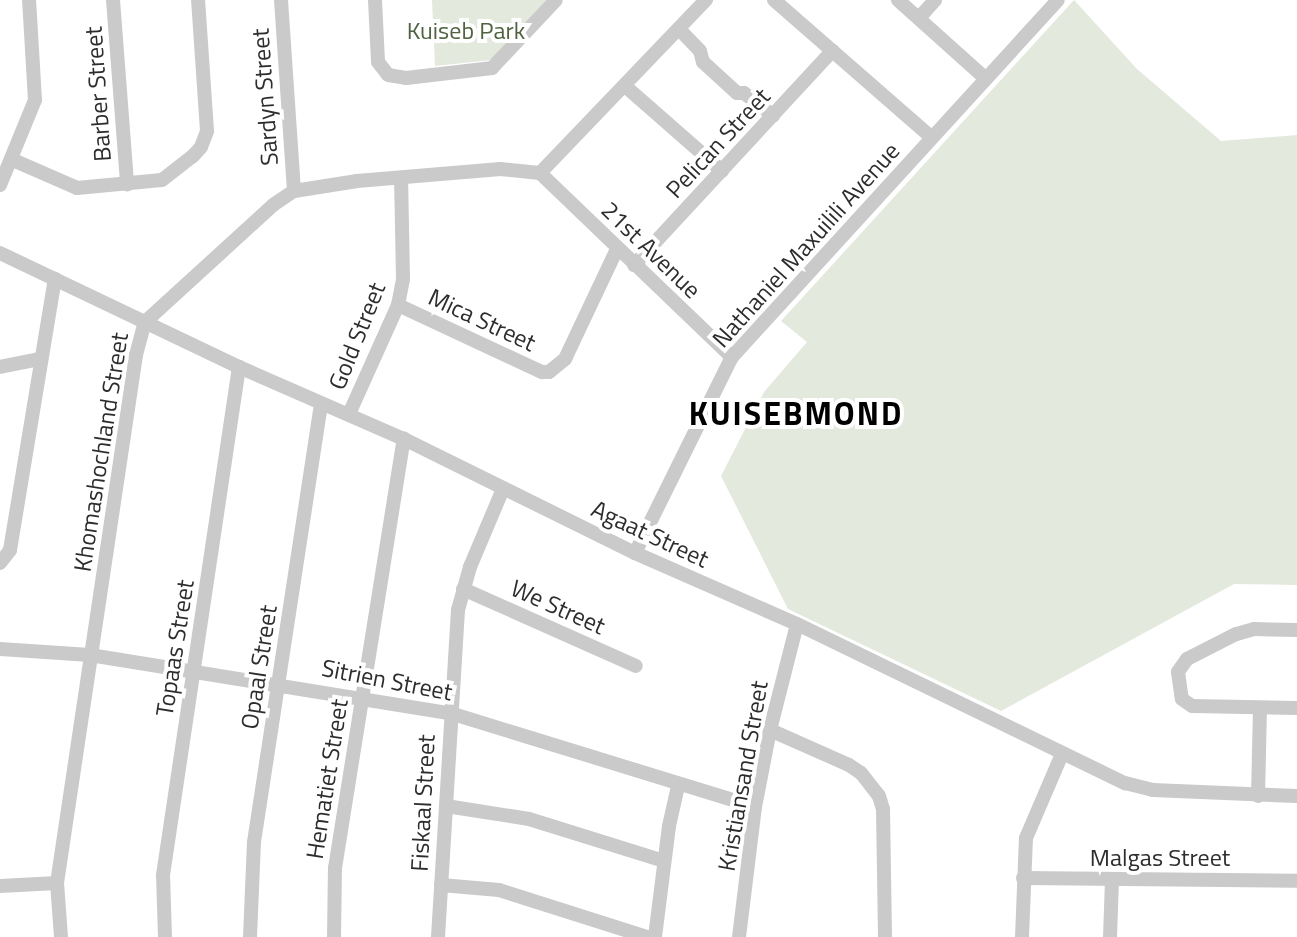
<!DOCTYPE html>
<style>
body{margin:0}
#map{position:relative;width:1297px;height:937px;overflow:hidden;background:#fff;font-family:"Titillium Web",sans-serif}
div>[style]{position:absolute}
.green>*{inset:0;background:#e3e9dd}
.minor>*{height:14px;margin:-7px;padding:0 7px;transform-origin:7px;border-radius:7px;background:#cacaca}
span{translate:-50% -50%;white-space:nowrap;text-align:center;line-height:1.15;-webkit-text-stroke:8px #fff;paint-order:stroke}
.park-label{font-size:24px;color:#506340}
.street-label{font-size:24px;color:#2d2d2d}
.district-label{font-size:32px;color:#000;font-weight:700;letter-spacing:2px}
</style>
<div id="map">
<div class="green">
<i style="clip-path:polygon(432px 0,548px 0,491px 60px,435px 66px)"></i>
<i style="clip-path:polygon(1074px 0,1137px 69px,1221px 141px,1297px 135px,1297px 585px,1234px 584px,1001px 711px,788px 609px,721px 476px,764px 392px,807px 342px,781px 321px)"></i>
</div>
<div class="minor">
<i style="left:113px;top:0;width:185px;rotate:85.6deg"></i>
<i style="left:281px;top:0;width:191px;rotate:86.1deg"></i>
<i style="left:375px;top:0;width:62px;rotate:87.2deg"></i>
<i style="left:378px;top:62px;width:16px;rotate:52deg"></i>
<i style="left:388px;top:75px;width:18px;rotate:9deg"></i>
<i style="left:406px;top:78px;width:87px;rotate:-6.6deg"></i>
<i style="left:492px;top:68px;width:93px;rotate:-46.7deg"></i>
<i style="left:774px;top:0;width:208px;rotate:41.1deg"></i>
<i style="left:898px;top:0;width:118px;rotate:41.9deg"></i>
<i style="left:919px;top:18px;width:24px;rotate:-48deg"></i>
<i style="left:679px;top:29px;width:30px;rotate:46deg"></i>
<i style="left:700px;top:51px;width:11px;rotate:75deg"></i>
<i style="left:703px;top:62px;width:46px;rotate:42.4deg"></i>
<i style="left:737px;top:93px;width:7px"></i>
<i style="left:744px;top:93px;width:37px;rotate:38deg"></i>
<i style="left:625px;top:86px;width:129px;rotate:41.2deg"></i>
<i style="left:13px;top:160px;width:70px;rotate:23.6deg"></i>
<i style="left:77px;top:188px;width:85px;rotate:-5.4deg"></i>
<i style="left:162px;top:180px;width:39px;rotate:-38deg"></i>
<i style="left:193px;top:156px;width:12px;rotate:-48deg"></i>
<i style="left:201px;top:147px;width:17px;rotate:-69deg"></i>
<i style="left:207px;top:131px;width:131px;rotate:-93.9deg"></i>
<i style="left:540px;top:173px;width:266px;rotate:43.8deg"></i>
<i style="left:0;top:185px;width:92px;rotate:-67.6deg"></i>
<i style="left:35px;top:100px;width:100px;rotate:-93.4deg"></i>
<i style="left:0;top:253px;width:265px;rotate:25.5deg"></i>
<i style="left:239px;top:367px;width:180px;rotate:23.6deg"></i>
<i style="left:404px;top:439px;width:258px;rotate:26.3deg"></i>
<i style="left:635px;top:553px;width:177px;rotate:23.7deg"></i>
<i style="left:797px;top:624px;width:365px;rotate:25.9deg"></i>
<i style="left:1125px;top:783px;width:29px;rotate:14deg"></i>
<i style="left:1153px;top:790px;width:144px;rotate:2.4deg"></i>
<i style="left:634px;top:265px;width:292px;rotate:-47.2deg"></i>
<i style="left:398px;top:305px;width:159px;rotate:25deg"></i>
<i style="left:542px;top:372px;width:7px"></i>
<i style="left:549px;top:372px;width:21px;rotate:-39deg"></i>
<i style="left:565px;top:359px;width:122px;rotate:-64.7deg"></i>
<i style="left:0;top:367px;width:41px;rotate:-11.3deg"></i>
<i style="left:349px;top:414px;width:120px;rotate:-65.8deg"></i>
<i style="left:398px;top:305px;width:26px;rotate:-79deg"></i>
<i style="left:403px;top:279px;width:101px;rotate:-91.1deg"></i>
<i style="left:635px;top:553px;width:219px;rotate:-63.7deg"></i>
<i style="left:732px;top:357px;width:483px;rotate:-47.6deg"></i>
<i style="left:0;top:563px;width:16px;rotate:-52deg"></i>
<i style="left:10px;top:550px;width:275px;rotate:-80.6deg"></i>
<i style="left:463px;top:589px;width:189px;rotate:24deg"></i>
<i style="left:1297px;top:630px;width:43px;rotate:-178.7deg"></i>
<i style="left:1254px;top:629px;width:19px;rotate:164deg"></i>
<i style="left:1236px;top:634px;width:55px;rotate:153deg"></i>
<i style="left:1187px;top:659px;width:16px;rotate:125deg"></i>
<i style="left:1178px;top:672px;width:27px;rotate:82deg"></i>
<i style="left:1182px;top:699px;width:12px;rotate:35deg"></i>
<i style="left:1192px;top:706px;width:105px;rotate:1.1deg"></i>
<i style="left:0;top:649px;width:90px;rotate:3.8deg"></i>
<i style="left:90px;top:655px;width:365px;rotate:9.2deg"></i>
<i style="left:450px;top:713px;width:319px;rotate:17.1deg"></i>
<i style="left:770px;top:730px;width:86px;rotate:23.9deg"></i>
<i style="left:849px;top:765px;width:14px;rotate:34deg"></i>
<i style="left:861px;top:773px;width:29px;rotate:52deg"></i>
<i style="left:879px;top:796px;width:14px;rotate:73deg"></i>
<i style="left:883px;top:809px;width:128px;rotate:89.1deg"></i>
<i style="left:1258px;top:796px;width:88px;rotate:-88.7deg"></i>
<i style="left:446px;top:806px;width:84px;rotate:8.9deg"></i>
<i style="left:529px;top:819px;width:141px;rotate:17.3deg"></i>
<i style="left:1023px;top:878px;width:274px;rotate:0.6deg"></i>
<i style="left:441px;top:885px;width:58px;rotate:4.9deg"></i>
<i style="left:499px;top:890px;width:155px;rotate:17.6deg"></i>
<i style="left:0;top:886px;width:57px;rotate:-3deg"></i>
<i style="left:61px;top:937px;width:54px;rotate:-94.2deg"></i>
<i style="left:57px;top:883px;width:534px;rotate:-81.49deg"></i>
<i style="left:136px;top:355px;width:34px;rotate:-75deg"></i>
<i style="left:145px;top:322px;width:173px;rotate:-42.4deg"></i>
<i style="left:273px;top:205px;width:25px;rotate:-34deg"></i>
<i style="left:294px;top:191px;width:64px;rotate:-9deg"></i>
<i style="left:357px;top:181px;width:144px;rotate:-4.8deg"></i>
<i style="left:500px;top:169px;width:40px;rotate:5.7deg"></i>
<i style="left:540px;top:173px;width:240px;rotate:-46.2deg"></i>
<i style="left:165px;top:937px;width:62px;rotate:-91.8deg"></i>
<i style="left:163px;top:875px;width:514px;rotate:-81.49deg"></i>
<i style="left:250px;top:937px;width:95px;rotate:-87.6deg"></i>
<i style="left:254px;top:842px;width:443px;rotate:-81.3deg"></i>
<i style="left:334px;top:937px;width:69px;rotate:-89.2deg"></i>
<i style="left:335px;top:868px;width:435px;rotate:-80.9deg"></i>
<i style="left:438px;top:937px;width:328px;rotate:-86.5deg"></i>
<i style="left:458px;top:610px;width:45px;rotate:-74.4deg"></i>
<i style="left:470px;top:567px;width:85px;rotate:-67.1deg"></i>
<i style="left:655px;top:937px;width:112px;rotate:-82.8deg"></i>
<i style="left:669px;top:826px;width:41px;rotate:-77.3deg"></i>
<i style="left:739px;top:937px;width:131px;rotate:-83deg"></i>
<i style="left:755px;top:807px;width:78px;rotate:-79deg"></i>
<i style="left:770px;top:730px;width:109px;rotate:-75.7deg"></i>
<i style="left:1022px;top:937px;width:99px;rotate:-87.7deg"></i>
<i style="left:1026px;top:838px;width:91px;rotate:-66.8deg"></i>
<i style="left:1110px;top:937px;width:56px;rotate:-88deg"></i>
</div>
<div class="park-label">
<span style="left:466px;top:31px">Kuiseb Park</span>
</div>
<div class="street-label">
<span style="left:98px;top:94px;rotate:-94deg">Barber Street</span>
<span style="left:265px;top:97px;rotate:-94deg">Sardyn Street</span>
<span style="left:718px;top:143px;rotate:-47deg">Pelican Street</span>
<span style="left:806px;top:245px;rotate:-48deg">Nathaniel Maxuilili Avenue</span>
<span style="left:651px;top:250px;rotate:44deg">21st Avenue</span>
<span style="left:482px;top:320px;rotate:25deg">Mica Street</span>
<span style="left:357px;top:336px;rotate:-68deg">Gold Street</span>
<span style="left:101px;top:452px;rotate:-81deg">Khomashochland Street</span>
<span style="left:650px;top:534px;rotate:25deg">Agaat Street</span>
<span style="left:558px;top:607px;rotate:24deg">We Street</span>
<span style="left:175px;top:648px;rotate:-81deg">Topaas Street</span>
<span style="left:259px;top:667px;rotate:-81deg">Opaal Street</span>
<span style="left:387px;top:680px;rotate:11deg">Sitrien Street</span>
<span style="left:743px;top:776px;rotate:-80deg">Kristiansand Street</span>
<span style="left:327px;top:779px;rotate:-81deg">Hematiet Street</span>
<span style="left:423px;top:803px;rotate:-87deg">Fiskaal Street</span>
<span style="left:1160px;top:858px">Malgas Street</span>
</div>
<div class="district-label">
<span style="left:796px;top:413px">KUISEBMOND</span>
</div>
</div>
